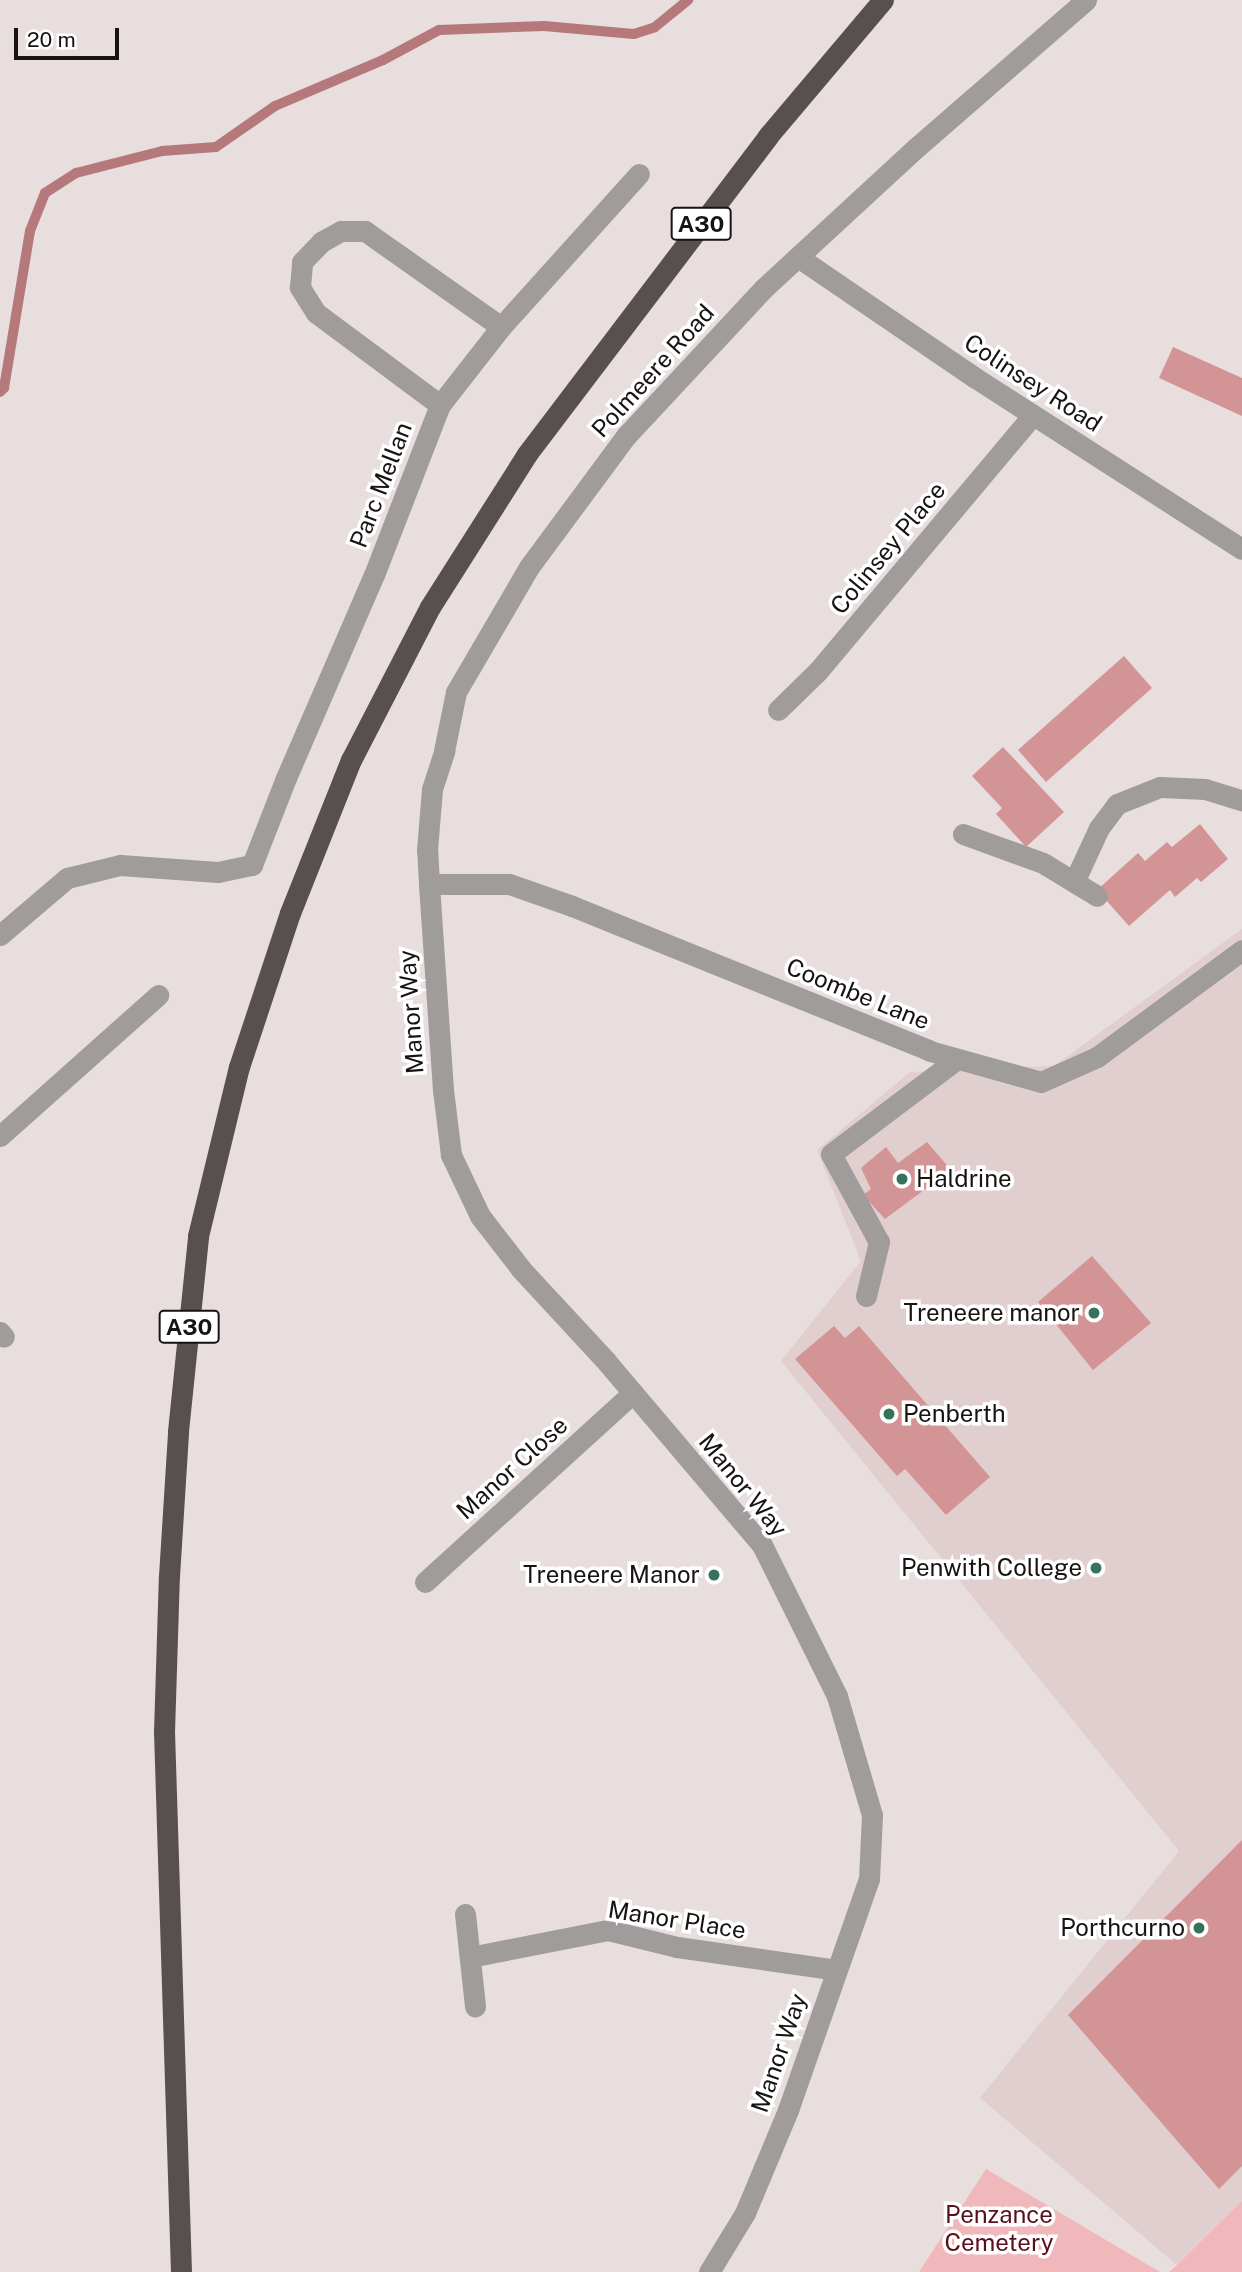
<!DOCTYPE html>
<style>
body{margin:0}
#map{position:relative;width:1242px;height:2272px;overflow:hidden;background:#e8dede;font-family:"Public Sans",sans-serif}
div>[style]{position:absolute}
.built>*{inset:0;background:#e1cece}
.green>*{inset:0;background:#f0b8ba}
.stream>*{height:10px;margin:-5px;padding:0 5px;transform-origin:5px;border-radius:5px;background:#b5787b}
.building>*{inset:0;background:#d39496}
.minor>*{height:21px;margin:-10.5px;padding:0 10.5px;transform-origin:10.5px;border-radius:10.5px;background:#a09c9c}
.highway>*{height:21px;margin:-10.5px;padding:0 10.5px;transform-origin:10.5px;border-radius:10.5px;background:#584f50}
.dots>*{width:19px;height:19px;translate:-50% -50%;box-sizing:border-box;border:4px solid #fff;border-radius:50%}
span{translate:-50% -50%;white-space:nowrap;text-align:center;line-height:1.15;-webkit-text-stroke:7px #fff;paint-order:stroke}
.shield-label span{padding:2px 5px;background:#fff;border:2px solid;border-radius:5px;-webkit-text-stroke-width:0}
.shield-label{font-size:23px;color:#171313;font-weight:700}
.street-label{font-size:24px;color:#171313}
.poi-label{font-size:24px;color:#171313}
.left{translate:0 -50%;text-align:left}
.right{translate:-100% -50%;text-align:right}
.park-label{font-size:24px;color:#5a0f1c}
.scale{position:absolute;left:14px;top:28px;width:105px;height:32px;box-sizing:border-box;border:4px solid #171313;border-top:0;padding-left:9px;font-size:21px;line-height:24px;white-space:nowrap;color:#171313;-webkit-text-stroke:5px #fff;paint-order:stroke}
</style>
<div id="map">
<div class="built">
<i style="clip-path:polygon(1242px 929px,1242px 2201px,1177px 2265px,980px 2098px,1179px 1851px,781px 1361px,861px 1261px,817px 1150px,910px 1072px,1054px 1066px)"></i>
</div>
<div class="green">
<i style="clip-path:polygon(986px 2169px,1160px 2272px,919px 2272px)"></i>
<i style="clip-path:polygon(1242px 2201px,1242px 2272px,1169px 2272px,1177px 2265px)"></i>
</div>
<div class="stream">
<i style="left:0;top:392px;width:6px;rotate:-45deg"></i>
<i style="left:4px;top:388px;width:159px;rotate:-80.6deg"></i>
<i style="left:30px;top:231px;width:41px;rotate:-68.5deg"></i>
<i style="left:45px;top:193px;width:37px;rotate:-33deg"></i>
<i style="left:76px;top:173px;width:89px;rotate:-14.3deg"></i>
<i style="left:162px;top:151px;width:54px;rotate:-4.2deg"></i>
<i style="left:216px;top:147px;width:72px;rotate:-34.8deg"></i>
<i style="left:275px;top:106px;width:117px;rotate:-23.1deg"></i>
<i style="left:383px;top:60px;width:64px;rotate:-28.2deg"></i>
<i style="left:439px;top:30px;width:105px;rotate:-2.2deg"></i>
<i style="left:544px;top:26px;width:90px;rotate:5.1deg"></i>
<i style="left:634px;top:34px;width:22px;rotate:-18deg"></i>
<i style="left:655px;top:27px;width:43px;rotate:-39.3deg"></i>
</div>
<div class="building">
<i style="clip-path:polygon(1173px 347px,1242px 378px,1242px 416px,1159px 378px)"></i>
<i style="clip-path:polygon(1124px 656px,1152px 688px,1046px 782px,1018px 750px)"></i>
<i style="clip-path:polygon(1003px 747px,1064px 812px,1026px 847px,996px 814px,1002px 808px,972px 776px)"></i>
<i style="clip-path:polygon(1200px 824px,1228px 859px,1201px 882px,1197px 878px,1175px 897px,1170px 890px,1129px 926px,1097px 890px,1138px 853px,1145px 861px,1167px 842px,1172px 847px)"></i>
<i style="clip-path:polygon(927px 1142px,951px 1170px,885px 1219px,863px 1195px,871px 1189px,861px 1168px,886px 1147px,898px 1163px)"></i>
<i style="clip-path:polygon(1092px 1256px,1151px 1323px,1093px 1370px,1038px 1302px)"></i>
<i style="clip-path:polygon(834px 1326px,845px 1338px,859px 1326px,990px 1477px,946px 1515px,905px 1469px,897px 1476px,795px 1359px)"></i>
<i style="clip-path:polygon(713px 1566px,722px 1577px,714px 1584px,705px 1573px)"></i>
<i style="clip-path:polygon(1242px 1840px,1242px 2166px,1219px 2189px,1068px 2015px)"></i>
</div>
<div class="minor">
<i style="left:798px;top:257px;width:213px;rotate:34.3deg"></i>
<i style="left:974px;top:377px;width:318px;rotate:32.7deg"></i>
<i style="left:440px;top:405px;width:154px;rotate:-143.4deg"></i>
<i style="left:316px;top:313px;width:31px;rotate:-122deg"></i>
<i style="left:300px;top:287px;width:25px;rotate:-85deg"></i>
<i style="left:302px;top:262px;width:28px;rotate:-46deg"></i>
<i style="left:321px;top:242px;width:23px;rotate:-29deg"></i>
<i style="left:341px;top:231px;width:24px"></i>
<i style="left:365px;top:231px;width:166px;rotate:35.2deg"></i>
<i style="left:778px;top:710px;width:56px;rotate:-44.3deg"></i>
<i style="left:818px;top:671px;width:334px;rotate:-50deg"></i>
<i style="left:963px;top:834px;width:85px;rotate:19.9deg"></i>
<i style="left:1043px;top:863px;width:63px;rotate:31.4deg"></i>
<i style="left:1074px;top:882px;width:60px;rotate:-65.2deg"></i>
<i style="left:1099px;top:828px;width:30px;rotate:-53deg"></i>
<i style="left:1117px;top:804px;width:46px;rotate:-21.6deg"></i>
<i style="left:1160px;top:787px;width:45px;rotate:2.5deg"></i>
<i style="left:1205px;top:789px;width:39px;rotate:17deg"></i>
<i style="left:429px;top:884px;width:80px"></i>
<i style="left:509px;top:884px;width:67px;rotate:19.2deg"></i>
<i style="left:572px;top:906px;width:386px;rotate:22deg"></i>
<i style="left:930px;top:1051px;width:115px;rotate:15.6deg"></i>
<i style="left:1041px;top:1082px;width:61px;rotate:-24.1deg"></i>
<i style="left:1097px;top:1057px;width:180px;rotate:-36.4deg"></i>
<i style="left:0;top:935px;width:88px;rotate:-40.4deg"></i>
<i style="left:67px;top:878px;width:55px;rotate:-13.8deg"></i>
<i style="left:120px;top:865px;width:98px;rotate:4.1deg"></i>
<i style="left:218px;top:872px;width:35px;rotate:-12deg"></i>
<i style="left:252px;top:865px;width:93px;rotate:-68.7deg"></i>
<i style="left:286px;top:778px;width:221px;rotate:-66.6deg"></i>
<i style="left:374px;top:575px;width:182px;rotate:-68.8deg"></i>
<i style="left:440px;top:405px;width:99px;rotate:-52deg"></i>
<i style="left:501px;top:327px;width:206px;rotate:-48deg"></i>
<i style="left:0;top:1136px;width:212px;rotate:-41.7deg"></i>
<i style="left:866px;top:1296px;width:56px;rotate:-76.5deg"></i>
<i style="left:879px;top:1242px;width:100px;rotate:-118.6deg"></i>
<i style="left:831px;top:1154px;width:158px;rotate:-37deg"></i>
<i style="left:0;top:1332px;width:6px;rotate:51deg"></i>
<i style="left:425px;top:1582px;width:281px;rotate:-42.3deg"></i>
<i style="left:465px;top:1914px;width:93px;rotate:83.8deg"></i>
<i style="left:470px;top:1957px;width:141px;rotate:-11.1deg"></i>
<i style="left:608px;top:1930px;width:71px;rotate:13.8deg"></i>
<i style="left:677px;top:1947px;width:161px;rotate:8.2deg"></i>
<i style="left:709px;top:2272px;width:69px;rotate:-58.6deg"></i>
<i style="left:745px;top:2213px;width:112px;rotate:-67.3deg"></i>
<i style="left:788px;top:2110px;width:245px;rotate:-70.7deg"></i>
<i style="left:869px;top:1879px;width:64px;rotate:-87.3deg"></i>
<i style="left:872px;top:1815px;width:124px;rotate:-106.4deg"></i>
<i style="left:837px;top:1696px;width:169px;rotate:-116.4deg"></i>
<i style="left:762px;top:1545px;width:240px;rotate:-130.3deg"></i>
<i style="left:607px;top:1362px;width:127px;rotate:-132.8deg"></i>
<i style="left:521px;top:1269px;width:67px;rotate:-127.7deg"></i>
<i style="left:480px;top:1216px;width:68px;rotate:-115.4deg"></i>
<i style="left:451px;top:1155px;width:65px;rotate:-97deg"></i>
<i style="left:443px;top:1090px;width:206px;rotate:-93.9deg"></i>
<i style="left:429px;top:884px;width:34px;rotate:-93deg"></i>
<i style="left:427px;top:850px;width:61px;rotate:-85.3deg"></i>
<i style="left:432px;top:789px;width:40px;rotate:-72deg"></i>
<i style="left:444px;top:751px;width:60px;rotate:-78.5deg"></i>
<i style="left:456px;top:692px;width:145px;rotate:-59.7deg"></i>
<i style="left:529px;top:567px;width:163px;rotate:-53.5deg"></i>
<i style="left:626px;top:436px;width:202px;rotate:-47deg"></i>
<i style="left:764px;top:288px;width:208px;rotate:-42.7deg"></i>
<i style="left:917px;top:147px;width:224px;rotate:-41deg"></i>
</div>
<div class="highway">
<i style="left:181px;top:2272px;width:540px;rotate:-91.8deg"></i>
<i style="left:164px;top:1732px;width:156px;rotate:-88.2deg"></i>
<i style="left:169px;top:1576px;width:145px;rotate:-86.4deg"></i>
<i style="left:178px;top:1431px;width:196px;rotate:-84.1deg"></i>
<i style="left:198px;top:1236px;width:174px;rotate:-76.4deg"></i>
<i style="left:239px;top:1067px;width:162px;rotate:-71.7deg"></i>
<i style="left:290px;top:913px;width:165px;rotate:-68.3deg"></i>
<i style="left:351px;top:760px;width:172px;rotate:-62.7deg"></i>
<i style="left:430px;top:607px;width:181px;rotate:-57.6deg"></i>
<i style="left:527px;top:454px;width:399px;rotate:-52.8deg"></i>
<i style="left:768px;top:136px;width:178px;rotate:-49.8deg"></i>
</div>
<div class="dots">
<i style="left:902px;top:1179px;background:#37725c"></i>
<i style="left:1094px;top:1313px;background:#37725c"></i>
<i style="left:889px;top:1414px;background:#37725c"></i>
<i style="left:1096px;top:1568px;background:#37725c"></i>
<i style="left:714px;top:1575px;background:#37725c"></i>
<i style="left:1199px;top:1928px;background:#37725c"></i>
</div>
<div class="shield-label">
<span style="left:701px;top:224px">A30</span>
<span style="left:189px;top:1327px">A30</span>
</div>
<div class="street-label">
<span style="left:653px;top:371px;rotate:-48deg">Polmeere Road</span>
<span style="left:1033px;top:383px;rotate:33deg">Colinsey Road</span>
<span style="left:381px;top:485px;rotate:-69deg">Parc Mellan</span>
<span style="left:888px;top:548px;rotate:-50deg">Colinsey Place</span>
<span style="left:858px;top:994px;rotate:22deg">Coombe Lane</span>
<span style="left:411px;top:1012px;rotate:-94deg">Manor Way</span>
<span style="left:512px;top:1468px;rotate:-42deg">Manor Close</span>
<span style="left:743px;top:1485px;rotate:51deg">Manor Way</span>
<span style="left:677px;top:1920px;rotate:9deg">Manor Place</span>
<span style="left:779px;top:2053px;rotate:-71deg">Manor Way</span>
</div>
<div class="poi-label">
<span class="left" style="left:916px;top:1179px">Haldrine</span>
<span class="right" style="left:1080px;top:1313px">Treneere manor</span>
<span class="left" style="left:903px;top:1414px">Penberth</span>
<span class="right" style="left:1082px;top:1568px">Penwith College</span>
<span class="right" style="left:700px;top:1575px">Treneere Manor</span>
<span class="right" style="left:1185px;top:1928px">Porthcurno</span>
</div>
<div class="park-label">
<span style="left:999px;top:2229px">Penzance<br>Cemetery</span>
</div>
<div class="scale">20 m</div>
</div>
